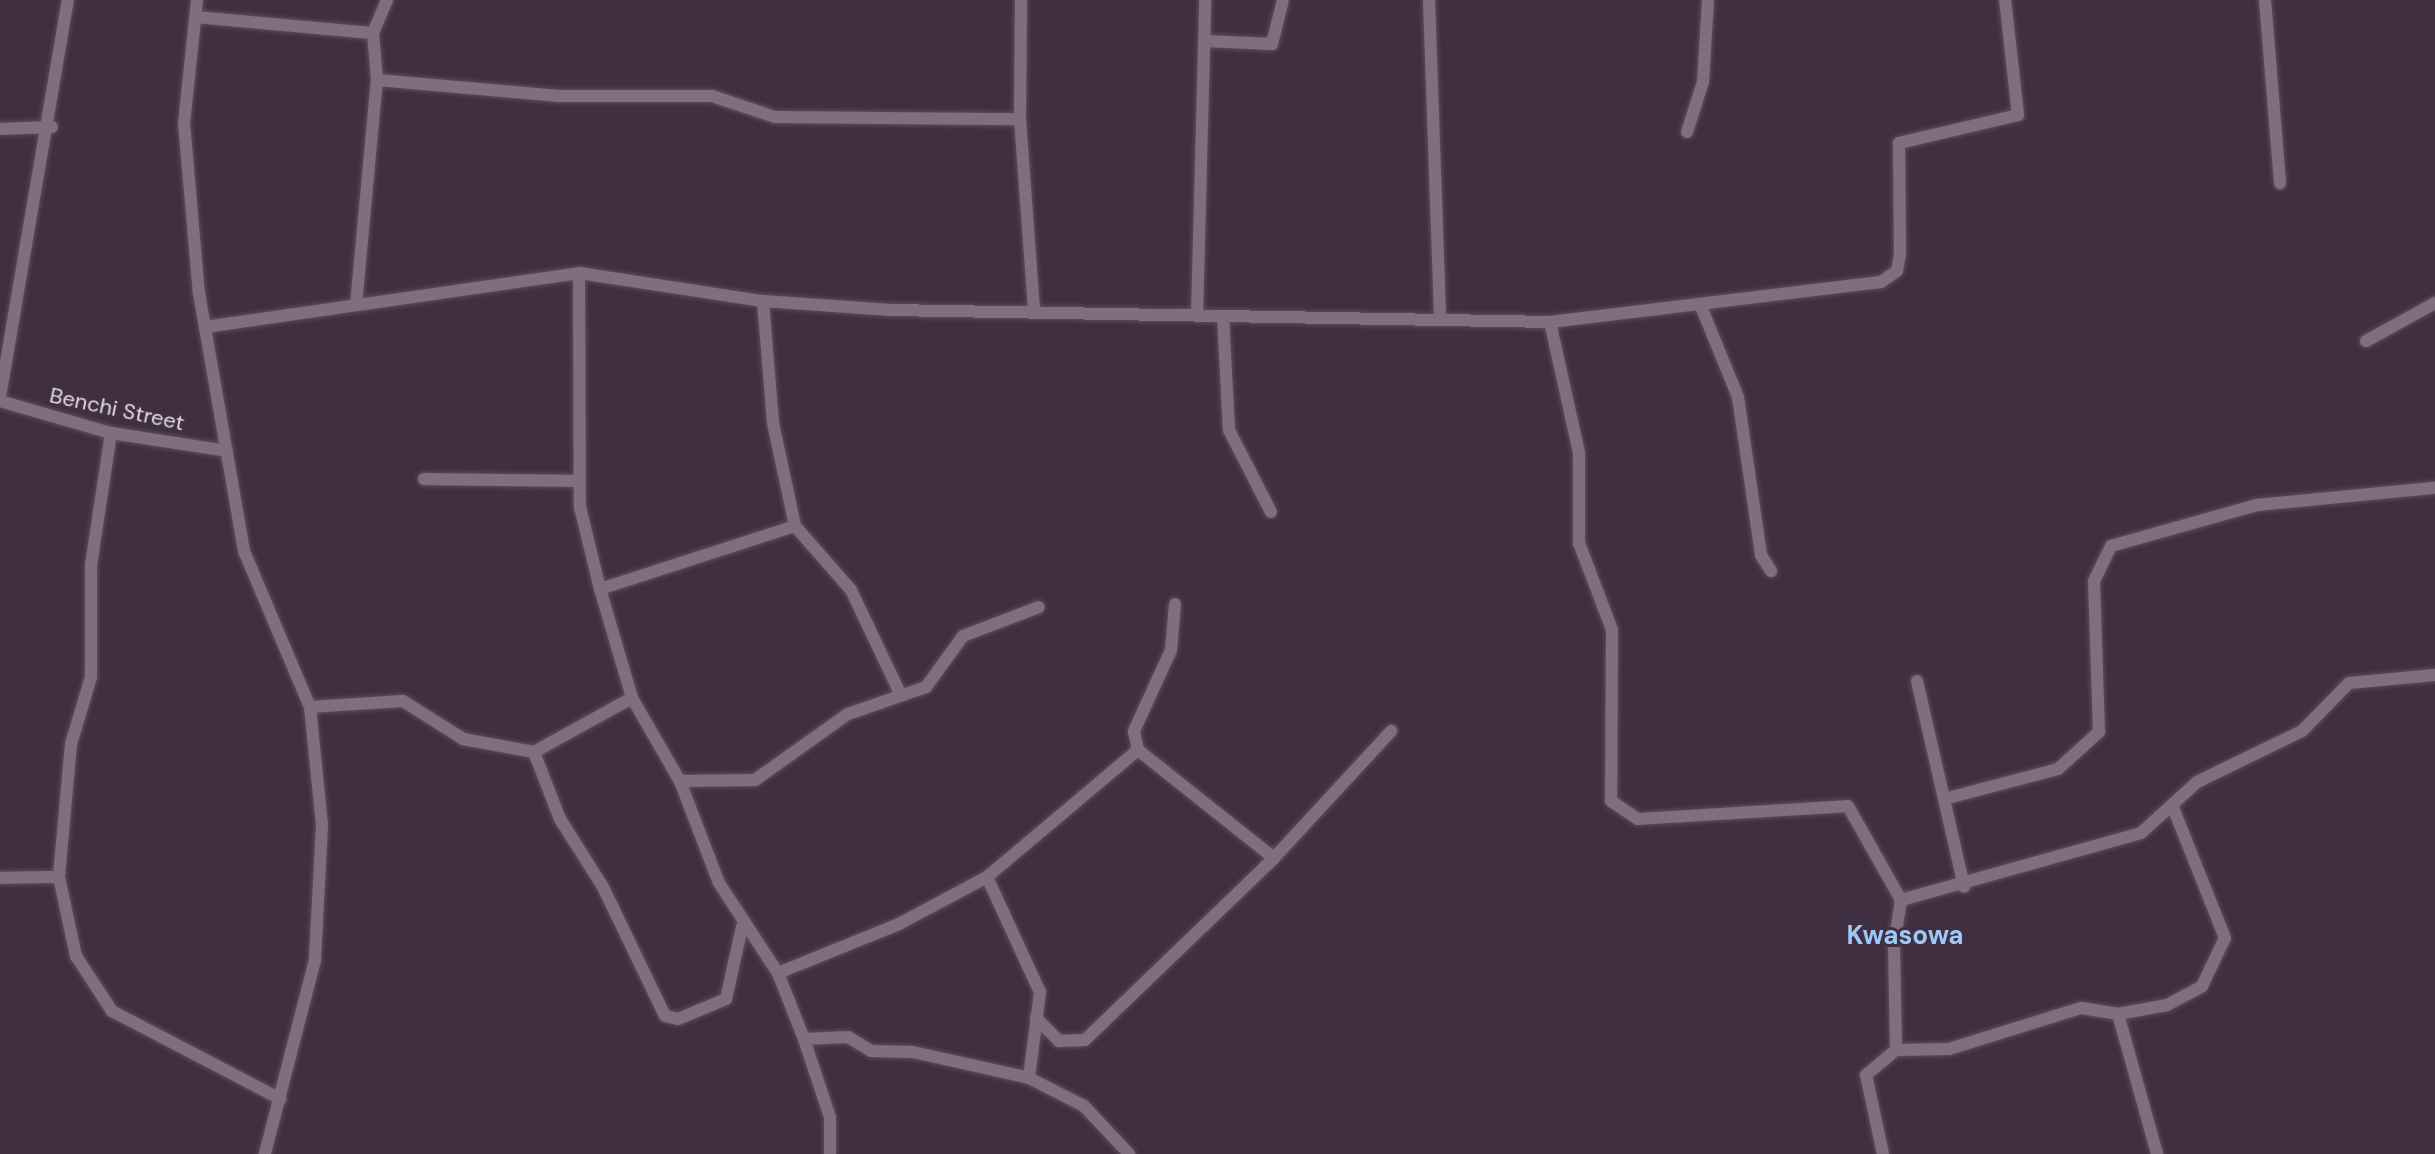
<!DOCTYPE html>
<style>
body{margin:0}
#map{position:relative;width:2435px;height:1154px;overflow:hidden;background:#402f40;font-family:"DM Sans",sans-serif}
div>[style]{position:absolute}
.roads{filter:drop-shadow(0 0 2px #5b4e5b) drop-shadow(0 0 2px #5b4e5b)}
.minor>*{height:12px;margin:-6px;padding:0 6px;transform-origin:6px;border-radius:6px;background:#806d80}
span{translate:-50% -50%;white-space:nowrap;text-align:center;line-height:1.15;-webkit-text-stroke:6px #402f40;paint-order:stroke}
.street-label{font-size:22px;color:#e5dae5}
.quarter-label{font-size:26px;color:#9ec8f7;font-weight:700}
</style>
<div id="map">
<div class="roads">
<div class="minor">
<i style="left:197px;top:0;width:124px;rotate:96deg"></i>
<i style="left:184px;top:123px;width:171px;rotate:85deg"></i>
<i style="left:199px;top:293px;width:262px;rotate:80.1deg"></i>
<i style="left:244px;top:551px;width:169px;rotate:67.1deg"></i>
<i style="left:310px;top:707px;width:119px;rotate:84.2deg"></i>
<i style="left:322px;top:825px;width:135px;rotate:93deg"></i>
<i style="left:315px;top:960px;width:200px;rotate:104.5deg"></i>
<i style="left:1021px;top:0;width:119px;rotate:90.5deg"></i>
<i style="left:1020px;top:119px;width:191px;rotate:85.8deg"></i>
<i style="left:1429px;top:0;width:320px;rotate:88deg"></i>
<i style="left:2265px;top:0;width:184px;rotate:85.3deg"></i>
<i style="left:196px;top:17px;width:178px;rotate:5.2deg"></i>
<i style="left:1204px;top:41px;width:68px;rotate:2.5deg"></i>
<i style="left:1272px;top:44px;width:45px;rotate:-76deg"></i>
<i style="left:377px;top:80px;width:183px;rotate:5deg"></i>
<i style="left:559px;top:96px;width:153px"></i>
<i style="left:712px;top:96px;width:66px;rotate:18.4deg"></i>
<i style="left:775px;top:117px;width:245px;rotate:0.5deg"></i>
<i style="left:0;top:129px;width:52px;rotate:-2.2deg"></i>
<i style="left:1687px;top:132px;width:52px;rotate:-72.3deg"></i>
<i style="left:1703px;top:82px;width:82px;rotate:-86.5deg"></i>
<i style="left:579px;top:273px;width:234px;rotate:89.8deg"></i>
<i style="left:580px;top:507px;width:84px;rotate:76.3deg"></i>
<i style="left:600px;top:589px;width:114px;rotate:73.6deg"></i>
<i style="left:632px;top:698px;width:96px;rotate:60deg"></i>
<i style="left:680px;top:781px;width:109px;rotate:69.1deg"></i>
<i style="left:719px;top:883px;width:108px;rotate:56.8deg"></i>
<i style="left:778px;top:973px;width:71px;rotate:68.5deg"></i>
<i style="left:804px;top:1039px;width:82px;rotate:71.6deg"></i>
<i style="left:830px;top:1117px;width:37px;rotate:90deg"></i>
<i style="left:763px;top:301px;width:122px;rotate:85.3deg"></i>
<i style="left:773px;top:423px;width:105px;rotate:77.9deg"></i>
<i style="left:795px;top:526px;width:85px;rotate:48.8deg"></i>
<i style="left:851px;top:590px;width:114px;rotate:64.6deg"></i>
<i style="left:1700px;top:304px;width:100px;rotate:67.8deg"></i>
<i style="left:1738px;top:397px;width:160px;rotate:81.7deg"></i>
<i style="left:1761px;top:555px;width:19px;rotate:58deg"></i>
<i style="left:356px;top:305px;width:226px;rotate:-84.7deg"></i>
<i style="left:377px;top:80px;width:47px;rotate:-94.9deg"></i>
<i style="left:373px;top:33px;width:36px;rotate:-67deg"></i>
<i style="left:1197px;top:316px;width:316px;rotate:-88.5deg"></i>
<i style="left:1223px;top:316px;width:114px;rotate:87deg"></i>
<i style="left:1229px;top:430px;width:92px;rotate:62.9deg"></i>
<i style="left:1550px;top:322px;width:134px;rotate:77.5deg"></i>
<i style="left:1579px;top:453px;width:90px;rotate:90deg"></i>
<i style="left:1579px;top:543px;width:93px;rotate:69.2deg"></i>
<i style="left:1612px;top:630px;width:171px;rotate:90.3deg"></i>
<i style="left:1611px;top:801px;width:32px;rotate:34deg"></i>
<i style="left:1638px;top:819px;width:210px;rotate:-3.5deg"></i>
<i style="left:1848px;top:806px;width:108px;rotate:60.6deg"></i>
<i style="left:1901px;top:900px;width:46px;rotate:98.8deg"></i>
<i style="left:1894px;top:945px;width:105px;rotate:88.9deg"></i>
<i style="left:205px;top:327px;width:378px;rotate:-8.2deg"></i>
<i style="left:579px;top:273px;width:186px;rotate:8.7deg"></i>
<i style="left:763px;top:301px;width:128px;rotate:4deg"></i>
<i style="left:891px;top:310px;width:659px;rotate:1.04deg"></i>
<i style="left:1550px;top:322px;width:333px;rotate:-6.9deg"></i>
<i style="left:1881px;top:282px;width:19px;rotate:-35deg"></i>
<i style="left:1897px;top:271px;width:17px;rotate:-80deg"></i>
<i style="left:1900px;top:254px;width:111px;rotate:-90.5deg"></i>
<i style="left:1899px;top:143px;width:122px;rotate:-13.2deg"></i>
<i style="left:2018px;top:115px;width:116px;rotate:-96.4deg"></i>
<i style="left:2366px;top:341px;width:79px;rotate:-28.8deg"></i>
<i style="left:0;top:397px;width:403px;rotate:-80.3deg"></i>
<i style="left:0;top:401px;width:116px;rotate:16.1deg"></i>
<i style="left:111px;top:433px;width:117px;rotate:8.8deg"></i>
<i style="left:111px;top:433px;width:134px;rotate:98.6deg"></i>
<i style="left:91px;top:566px;width:111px;rotate:90deg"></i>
<i style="left:91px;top:677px;width:70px;rotate:106.6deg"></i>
<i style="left:71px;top:744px;width:134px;rotate:95.2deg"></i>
<i style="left:59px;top:877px;width:81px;rotate:77.9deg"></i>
<i style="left:76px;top:956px;width:66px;rotate:56.8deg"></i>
<i style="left:112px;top:1011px;width:190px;rotate:27.6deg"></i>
<i style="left:424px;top:479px;width:155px;rotate:0.7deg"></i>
<i style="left:600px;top:589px;width:205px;rotate:-17.9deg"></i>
<i style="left:1917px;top:681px;width:211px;rotate:77.1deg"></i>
<i style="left:310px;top:707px;width:93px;rotate:-3.7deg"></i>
<i style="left:403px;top:701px;width:71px;rotate:32.3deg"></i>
<i style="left:463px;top:739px;width:72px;rotate:10.4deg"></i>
<i style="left:534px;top:752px;width:112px;rotate:-28.9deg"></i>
<i style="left:1138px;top:750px;width:19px;rotate:-102deg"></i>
<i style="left:1134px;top:731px;width:89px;rotate:-65.4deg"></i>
<i style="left:1171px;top:650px;width:46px;rotate:-85deg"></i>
<i style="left:534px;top:752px;width:72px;rotate:68.8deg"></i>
<i style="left:560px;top:819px;width:80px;rotate:57.7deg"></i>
<i style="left:603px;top:887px;width:143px;rotate:64.3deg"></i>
<i style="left:665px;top:1016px;width:13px;rotate:13deg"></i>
<i style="left:678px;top:1019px;width:52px;rotate:-22.6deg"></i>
<i style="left:726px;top:999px;width:74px;rotate:-77.5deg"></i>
<i style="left:680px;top:781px;width:75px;rotate:-0.8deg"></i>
<i style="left:755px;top:780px;width:114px;rotate:-35.4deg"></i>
<i style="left:848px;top:714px;width:83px;rotate:-19.1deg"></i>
<i style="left:926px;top:687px;width:63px;rotate:-54deg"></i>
<i style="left:963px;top:636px;width:81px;rotate:-20.9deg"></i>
<i style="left:1944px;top:799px;width:118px;rotate:-14.7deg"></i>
<i style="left:2058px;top:769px;width:55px;rotate:-42.1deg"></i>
<i style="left:2099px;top:732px;width:151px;rotate:-91.9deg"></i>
<i style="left:2094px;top:581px;width:39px;rotate:-64deg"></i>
<i style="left:2111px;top:546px;width:152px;rotate:-15.7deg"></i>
<i style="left:2257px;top:505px;width:179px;rotate:-5.5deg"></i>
<i style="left:987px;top:877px;width:127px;rotate:65.3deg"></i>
<i style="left:1040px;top:992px;width:87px;rotate:97.3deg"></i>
<i style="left:0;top:878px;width:59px;rotate:-1deg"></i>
<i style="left:1901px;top:900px;width:249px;rotate:-15.6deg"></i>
<i style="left:2141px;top:833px;width:76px;rotate:-42.3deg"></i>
<i style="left:2197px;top:782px;width:117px;rotate:-25.9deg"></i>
<i style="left:2302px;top:731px;width:67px;rotate:-45.6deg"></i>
<i style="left:2349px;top:683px;width:86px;rotate:-5.3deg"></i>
<i style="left:778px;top:973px;width:131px;rotate:-22deg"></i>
<i style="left:899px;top:924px;width:100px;rotate:-28.1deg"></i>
<i style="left:987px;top:877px;width:197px;rotate:-40.1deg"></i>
<i style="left:1138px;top:750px;width:174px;rotate:38.5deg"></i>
<i style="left:2118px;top:1014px;width:145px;rotate:74.4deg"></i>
<i style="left:1036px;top:1018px;width:33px;rotate:45deg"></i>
<i style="left:1059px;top:1041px;width:26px;rotate:-2deg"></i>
<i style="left:1085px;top:1040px;width:262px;rotate:-43.9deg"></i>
<i style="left:1274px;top:858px;width:173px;rotate:-47.3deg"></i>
<i style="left:804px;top:1039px;width:44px;rotate:-2.6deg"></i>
<i style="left:848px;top:1037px;width:27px;rotate:31deg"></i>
<i style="left:871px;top:1051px;width:42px;rotate:1.4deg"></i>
<i style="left:913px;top:1052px;width:119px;rotate:12.6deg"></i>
<i style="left:1029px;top:1078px;width:62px;rotate:27deg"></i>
<i style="left:1084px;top:1106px;width:66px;rotate:46.8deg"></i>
<i style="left:1883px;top:1154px;width:81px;rotate:-102.1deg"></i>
<i style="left:1866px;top:1075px;width:39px;rotate:-40deg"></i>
<i style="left:1896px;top:1050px;width:53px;rotate:-1.1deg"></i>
<i style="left:1949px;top:1049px;width:138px;rotate:-17.3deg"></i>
<i style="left:2081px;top:1008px;width:37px;rotate:9deg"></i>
<i style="left:2118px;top:1014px;width:50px;rotate:-10.4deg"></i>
<i style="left:2167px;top:1005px;width:40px;rotate:-28deg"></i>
<i style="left:2202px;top:986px;width:53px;rotate:-64.4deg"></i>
<i style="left:2225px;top:938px;width:143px;rotate:-111.7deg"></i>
</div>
</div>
<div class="street-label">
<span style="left:117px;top:409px;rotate:12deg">Benchi Street</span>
</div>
<div class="quarter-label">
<span style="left:1905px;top:936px">Kwasowa</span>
</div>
</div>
